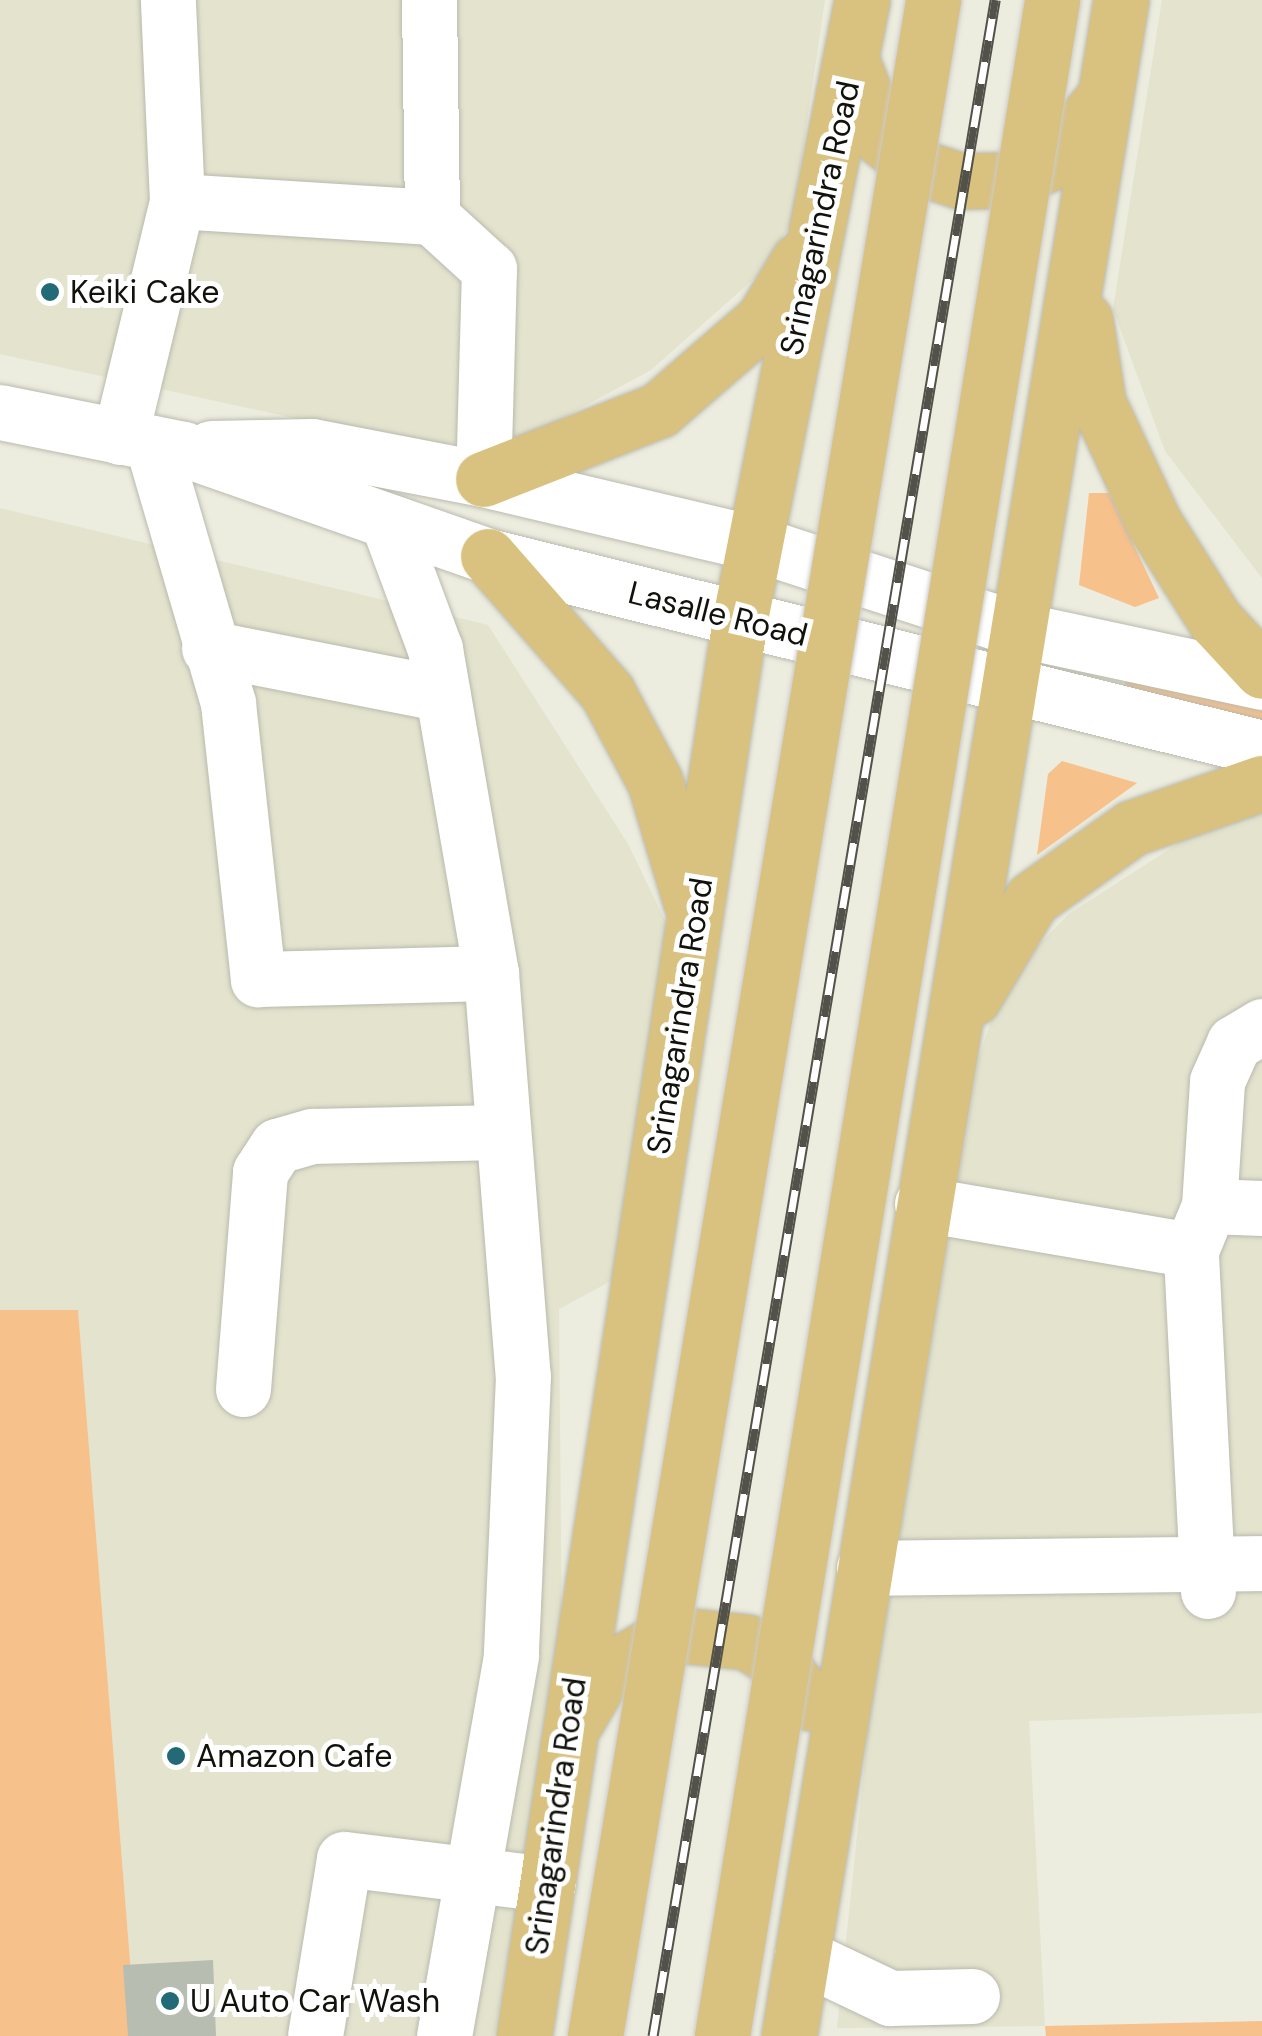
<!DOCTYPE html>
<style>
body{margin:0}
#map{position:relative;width:1262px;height:2036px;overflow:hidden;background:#ececdf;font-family:"DM Sans",sans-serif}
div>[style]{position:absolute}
.built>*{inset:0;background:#e3e3ce}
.green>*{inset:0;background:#f7c18b}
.building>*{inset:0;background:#b7bdb1}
.roads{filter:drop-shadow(0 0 2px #babaae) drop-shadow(0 0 2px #babaae)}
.minor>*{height:55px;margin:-27.5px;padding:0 27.5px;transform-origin:27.5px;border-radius:27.5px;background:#fff}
.major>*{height:55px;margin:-27.5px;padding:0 27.5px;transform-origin:27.5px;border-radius:27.5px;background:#d9c17f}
.rail>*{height:11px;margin-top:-5.5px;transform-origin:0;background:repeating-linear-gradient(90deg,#fff 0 22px,#52524a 0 44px);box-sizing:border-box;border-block:2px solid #52524a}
.bridges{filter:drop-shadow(0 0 2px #cbcbca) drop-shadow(0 0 2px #cbcbca)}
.major-bridge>*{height:55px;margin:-27.5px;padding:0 27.5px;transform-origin:27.5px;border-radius:27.5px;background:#d9c17f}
.dots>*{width:28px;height:28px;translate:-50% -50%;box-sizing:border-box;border:5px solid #fff;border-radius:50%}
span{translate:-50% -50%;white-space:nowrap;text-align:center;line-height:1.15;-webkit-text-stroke:10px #fff;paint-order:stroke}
.street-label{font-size:32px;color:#12120d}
.poi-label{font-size:32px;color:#12120d}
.left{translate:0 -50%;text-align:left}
</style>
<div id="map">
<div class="built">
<i style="clip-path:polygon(0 0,825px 0,792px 222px,756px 277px,651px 370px,531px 435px,423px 446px,0 354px)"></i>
<i style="clip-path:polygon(1162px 0,1262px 0,1262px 578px,1165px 451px,1113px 309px)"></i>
<i style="clip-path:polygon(0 508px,488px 625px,628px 844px,673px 937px,624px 1274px,559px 1309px,562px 1657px,494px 2036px,136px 2036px,78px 1311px,0 1310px)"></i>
<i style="clip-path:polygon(1230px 810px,1262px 810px,1262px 1713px,1029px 1721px,1045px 2026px,837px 2028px,868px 1730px,979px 1058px,1005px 979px,1069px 914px)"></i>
</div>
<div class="green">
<i style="clip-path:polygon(1089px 493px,1109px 493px,1159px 598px,1135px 607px,1079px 585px)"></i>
<i style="clip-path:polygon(1127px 678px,1262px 709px,1262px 730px,1122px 693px)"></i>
<i style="clip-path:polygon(1062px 761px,1137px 783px,1037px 855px,1048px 774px)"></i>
<i style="clip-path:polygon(0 1310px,78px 1310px,136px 2036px,0 2036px)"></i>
<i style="clip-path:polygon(1262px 2021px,1262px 2036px,1046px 2036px,1045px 2026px)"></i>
</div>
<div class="building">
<i style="clip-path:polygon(213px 1960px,216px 2036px,128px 2036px,123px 1965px)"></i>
</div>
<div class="roads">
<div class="minor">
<i style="left:429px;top:0;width:217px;rotate:89.2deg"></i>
<i style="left:432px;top:217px;width:77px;rotate:42.4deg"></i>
<i style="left:489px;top:269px;width:210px;rotate:91.6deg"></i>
<i style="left:177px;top:201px;width:256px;rotate:3.6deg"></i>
<i style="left:0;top:412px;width:187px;rotate:11.4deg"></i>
<i style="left:183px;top:449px;width:323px;rotate:19.3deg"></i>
<i style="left:488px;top:556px;width:797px;rotate:13.93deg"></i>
<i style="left:120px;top:437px;width:243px;rotate:-76.4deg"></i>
<i style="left:177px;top:201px;width:201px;rotate:-92.6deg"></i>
<i style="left:152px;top:443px;width:271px;rotate:73.7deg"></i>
<i style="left:228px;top:703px;width:278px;rotate:83.8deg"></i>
<i style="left:258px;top:979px;width:233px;rotate:-1.5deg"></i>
<i style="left:211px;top:448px;width:101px;rotate:-1.1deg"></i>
<i style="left:312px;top:446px;width:174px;rotate:10.9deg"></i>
<i style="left:483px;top:479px;width:278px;rotate:13.3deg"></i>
<i style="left:754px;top:543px;width:280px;rotate:18.1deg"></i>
<i style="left:1020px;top:630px;width:248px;rotate:12.1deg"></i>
<i style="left:390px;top:528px;width:129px;rotate:69.6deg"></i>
<i style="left:435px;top:649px;width:329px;rotate:80.2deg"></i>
<i style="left:491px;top:973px;width:404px;rotate:85.5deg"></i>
<i style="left:523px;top:1376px;width:280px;rotate:92.5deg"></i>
<i style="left:511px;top:1656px;width:386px;rotate:100deg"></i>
<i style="left:209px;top:648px;width:238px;rotate:11.1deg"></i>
<i style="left:922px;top:1204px;width:273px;rotate:9.7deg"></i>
<i style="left:1209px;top:1206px;width:53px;rotate:2.2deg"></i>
<i style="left:243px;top:1389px;width:218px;rotate:-85.5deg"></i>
<i style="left:260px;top:1172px;width:31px;rotate:-57deg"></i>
<i style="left:277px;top:1146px;width:37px;rotate:-16deg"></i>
<i style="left:313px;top:1136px;width:186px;rotate:-1.2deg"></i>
<i style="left:864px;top:1568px;width:398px;rotate:-0.7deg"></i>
<i style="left:1208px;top:1591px;width:341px;rotate:-92.9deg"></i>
<i style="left:1191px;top:1250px;width:48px;rotate:-67.8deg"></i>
<i style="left:1209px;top:1206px;width:125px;rotate:-86.3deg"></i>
<i style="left:1217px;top:1081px;width:42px;rotate:-65.9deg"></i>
<i style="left:1234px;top:1043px;width:33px;rotate:-31deg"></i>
<i style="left:802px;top:1956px;width:98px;rotate:25.5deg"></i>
<i style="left:890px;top:1998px;width:82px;rotate:-1.4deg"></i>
<i style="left:315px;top:2036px;width:179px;rotate:-80.7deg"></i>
<i style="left:344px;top:1859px;width:205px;rotate:7deg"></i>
</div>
<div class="major">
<i style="left:852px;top:62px;width:84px;rotate:68.3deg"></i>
<i style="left:883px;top:140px;width:44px;rotate:37.6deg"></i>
<i style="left:918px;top:167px;width:45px;rotate:18deg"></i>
<i style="left:961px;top:181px;width:45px;rotate:-1.3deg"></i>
<i style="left:1006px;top:180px;width:44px;rotate:-21.3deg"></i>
<i style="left:1047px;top:164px;width:87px;rotate:-49.2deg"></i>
<i style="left:1085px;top:320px;width:84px;rotate:81.1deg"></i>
<i style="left:1098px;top:403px;width:132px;rotate:65deg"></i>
<i style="left:1154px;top:523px;width:115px;rotate:57.8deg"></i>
<i style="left:1215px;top:620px;width:69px;rotate:47.3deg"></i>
<i style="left:483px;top:479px;width:189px;rotate:-21.4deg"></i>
<i style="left:659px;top:410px;width:138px;rotate:-40.9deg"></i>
<i style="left:763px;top:320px;width:70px;rotate:-59deg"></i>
<i style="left:488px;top:556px;width:181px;rotate:48.8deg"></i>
<i style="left:607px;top:692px;width:102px;rotate:61.9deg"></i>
<i style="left:655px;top:782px;width:125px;rotate:73.3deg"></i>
<i style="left:973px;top:998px;width:115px;rotate:-59.2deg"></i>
<i style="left:1032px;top:899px;width:123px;rotate:-35.4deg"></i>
<i style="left:1132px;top:828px;width:138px;rotate:-19.1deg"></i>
<i style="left:576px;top:1721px;width:57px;rotate:-59.4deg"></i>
<i style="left:605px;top:1672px;width:77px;rotate:-29.6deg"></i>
<i style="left:672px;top:1634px;width:75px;rotate:6.1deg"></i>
<i style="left:747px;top:1642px;width:39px;rotate:32deg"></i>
<i style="left:780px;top:1663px;width:49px;rotate:53.4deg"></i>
<i style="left:524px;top:2036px;width:1433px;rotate:-81.33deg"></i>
<i style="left:740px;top:619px;width:631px;rotate:-78.85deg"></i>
<i style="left:789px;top:2036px;width:2063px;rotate:-80.74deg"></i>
</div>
</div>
<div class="rail">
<i style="left:653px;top:2036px;width:2065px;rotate:-80.46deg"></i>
</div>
<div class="bridges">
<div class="major-bridge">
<i style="left:595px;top:2036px;width:2064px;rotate:-80.57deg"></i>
<i style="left:722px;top:2036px;width:2063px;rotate:-80.79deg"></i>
</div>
</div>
<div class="dots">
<i style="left:50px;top:292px;background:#226b76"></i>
<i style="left:176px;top:1756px;background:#226b76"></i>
<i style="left:170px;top:2001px;background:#226b76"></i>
</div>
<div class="street-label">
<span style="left:820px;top:218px;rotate:-78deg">Srinagarindra Road</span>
<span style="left:718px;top:614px;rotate:14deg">Lasalle Road</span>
<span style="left:680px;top:1016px;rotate:-81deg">Srinagarindra Road</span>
<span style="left:556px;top:1816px;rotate:-82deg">Srinagarindra Road</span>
</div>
<div class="poi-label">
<span class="left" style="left:70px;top:292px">Keiki Cake</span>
<span class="left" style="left:196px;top:1756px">Amazon Cafe</span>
<span class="left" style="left:190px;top:2001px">U Auto Car Wash</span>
</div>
</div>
